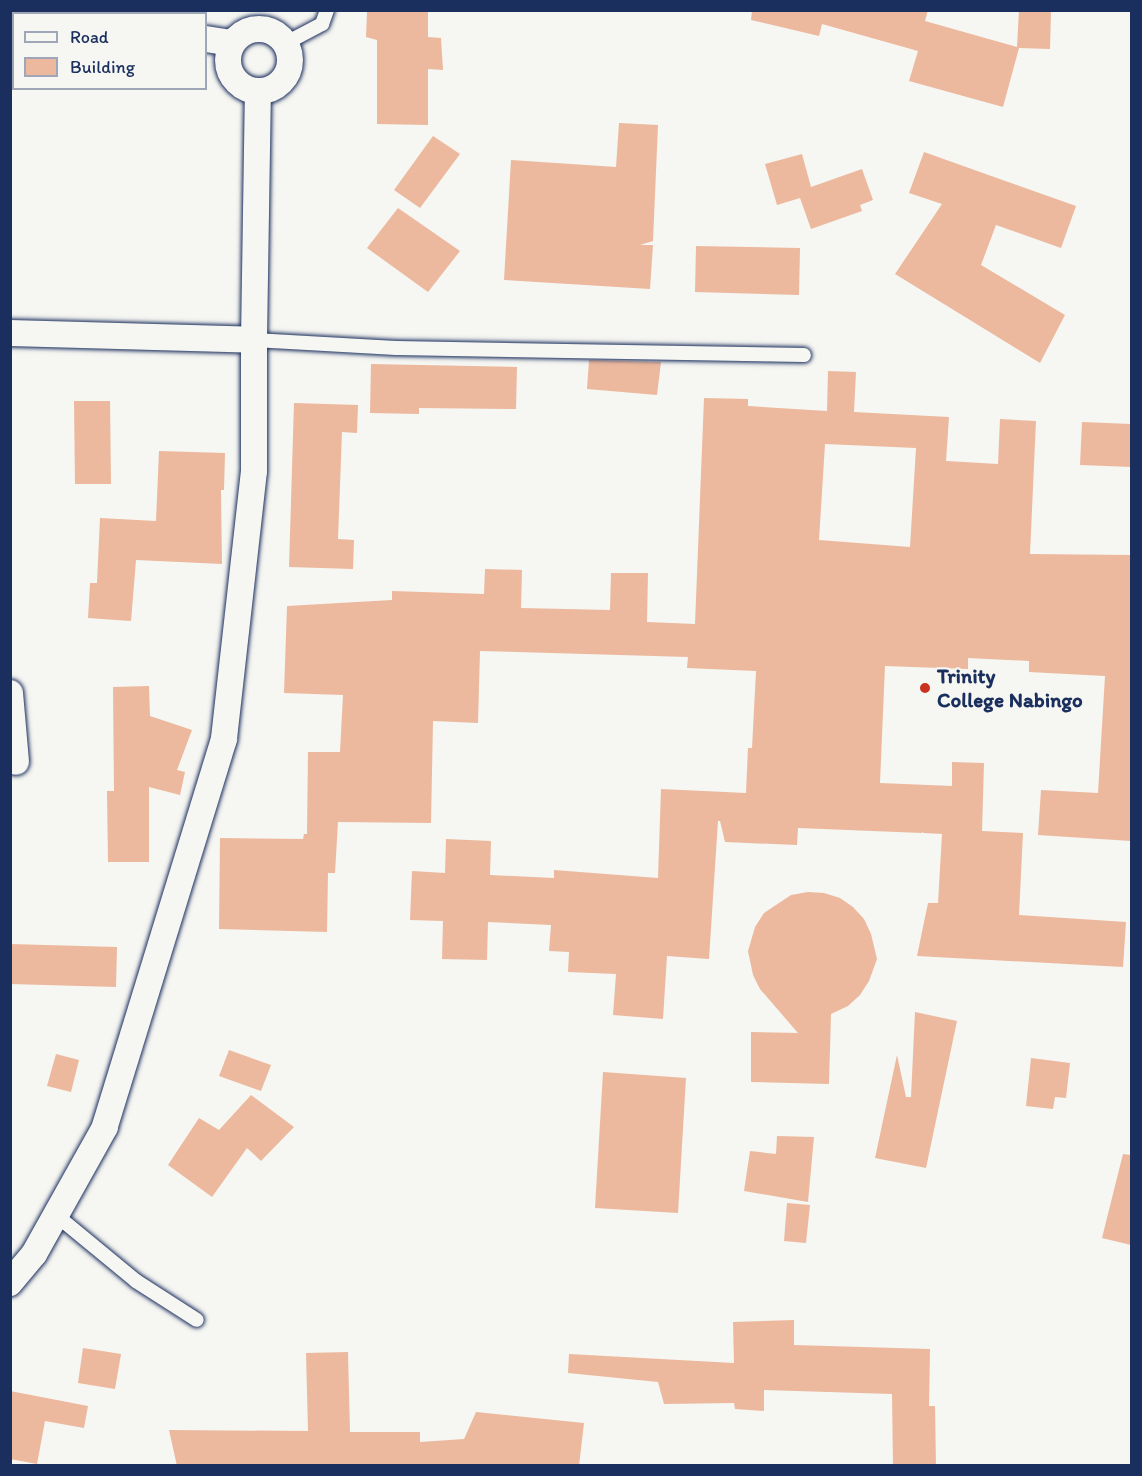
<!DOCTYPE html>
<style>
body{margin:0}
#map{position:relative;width:1142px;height:1476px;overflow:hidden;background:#f6f6f2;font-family:Itim,sans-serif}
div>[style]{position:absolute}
.building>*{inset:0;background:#ecb99e}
.roads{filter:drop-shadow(0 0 2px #1b2f5e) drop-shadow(0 0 2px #1b2f5e)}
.lane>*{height:14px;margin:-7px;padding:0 7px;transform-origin:7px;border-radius:7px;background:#f6f6f2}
.street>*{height:26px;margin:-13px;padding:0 13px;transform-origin:13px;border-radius:13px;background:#f6f6f2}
.street>.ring{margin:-13px;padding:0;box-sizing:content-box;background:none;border:26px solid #f6f6f2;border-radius:50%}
.dots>*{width:16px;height:16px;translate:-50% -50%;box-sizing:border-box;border:3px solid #f6f6f2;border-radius:50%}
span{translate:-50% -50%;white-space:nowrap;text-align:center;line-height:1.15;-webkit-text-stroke:4.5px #f6f6f2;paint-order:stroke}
.poi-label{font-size:21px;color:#1b2f5e;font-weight:700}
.left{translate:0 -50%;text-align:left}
.frame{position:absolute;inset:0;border:12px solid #1b2f5e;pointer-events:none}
.legend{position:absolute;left:12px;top:12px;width:195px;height:78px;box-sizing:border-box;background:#f6f6f2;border:2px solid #9ea6b7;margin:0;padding:8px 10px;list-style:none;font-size:18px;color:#1b2f5e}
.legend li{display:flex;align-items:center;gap:12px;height:30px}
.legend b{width:30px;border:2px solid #9ea6b7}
</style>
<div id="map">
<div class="building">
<i style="clip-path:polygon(388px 10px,428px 10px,428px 37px,441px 38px,443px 70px,428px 69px,428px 125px,377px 124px,377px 40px,366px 37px,367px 12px)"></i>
<i style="clip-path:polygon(752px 10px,928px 10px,925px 21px,1017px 47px,1019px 10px,1051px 10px,1050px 49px,1019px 48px,1003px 107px,909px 81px,918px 51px,822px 24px,819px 36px,751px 20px)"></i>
<i style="clip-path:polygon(619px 123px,658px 125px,653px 241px,640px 245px,653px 245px,650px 289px,504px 280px,511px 160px,616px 167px)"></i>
<i style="clip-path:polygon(433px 136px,460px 154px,420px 208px,394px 190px)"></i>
<i style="clip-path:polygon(924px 152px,1076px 206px,1061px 248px,996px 225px,981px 265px,1065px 315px,1040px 363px,895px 274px,942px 204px,909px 193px)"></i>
<i style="clip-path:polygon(802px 154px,811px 187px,862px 169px,873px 200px,860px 205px,862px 211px,811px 229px,800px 198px,777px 205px,765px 164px)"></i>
<i style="clip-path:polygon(398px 208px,460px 251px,428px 292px,367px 248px)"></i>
<i style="clip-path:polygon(696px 246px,800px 248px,799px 295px,695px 292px)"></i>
<i style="clip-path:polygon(589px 360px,661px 362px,657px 395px,587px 389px)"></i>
<i style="clip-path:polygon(371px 364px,517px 367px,516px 409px,419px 408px,419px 414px,370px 413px)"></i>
<i style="clip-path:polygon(evenodd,828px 371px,856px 372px,854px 412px,949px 417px,946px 461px,998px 464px,1000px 419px,1036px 421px,1030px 554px,1131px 555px,1131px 841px,1038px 835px,1041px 790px,1098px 793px,1105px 676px,1029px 672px,1029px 661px,968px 658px,968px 669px,885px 666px,880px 783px,952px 786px,952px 762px,984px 763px,982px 831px,1023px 833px,1019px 915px,1126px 922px,1123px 967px,917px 956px,928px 903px,938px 903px,942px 834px,923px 833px,923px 831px,922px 833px,798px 828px,797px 845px,725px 842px,720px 821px,718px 821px,709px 959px,667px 956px,663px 1019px,613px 1015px,616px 974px,568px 972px,569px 952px,549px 951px,551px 925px,488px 922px,487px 960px,442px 959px,443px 921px,410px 920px,412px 871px,445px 873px,446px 839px,491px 841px,490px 875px,554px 878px,554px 870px,658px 878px,661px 789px,746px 793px,748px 748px,752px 748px,756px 671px,687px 668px,688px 657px,480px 651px,478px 723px,433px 721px,431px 823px,338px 822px,335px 873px,328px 873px,327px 932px,219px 929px,220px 838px,303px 839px,304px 834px,307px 834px,308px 752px,340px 752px,343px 695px,284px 693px,287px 606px,392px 600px,392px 591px,484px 594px,485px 569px,522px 570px,521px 608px,610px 610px,611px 573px,648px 573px,647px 622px,695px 624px,704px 398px,748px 399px,748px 406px,827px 411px,828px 371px,825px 444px,916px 448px,910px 547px,819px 540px,825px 444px)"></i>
<i style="clip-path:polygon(74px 401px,110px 401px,111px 484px,75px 484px)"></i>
<i style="clip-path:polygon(294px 403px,358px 405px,357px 433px,342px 432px,338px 539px,354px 540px,353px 569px,289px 567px)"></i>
<i style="clip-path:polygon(1082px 422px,1131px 424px,1131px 467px,1080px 465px)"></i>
<i style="clip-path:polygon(159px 451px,225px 453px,224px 490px,221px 490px,222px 564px,136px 560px,131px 621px,88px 618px,90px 583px,97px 583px,100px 518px,156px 521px)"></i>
<i style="clip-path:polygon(149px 686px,150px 716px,192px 730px,177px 770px,185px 772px,180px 795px,149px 787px,149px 862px,108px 862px,107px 791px,114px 791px,113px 687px)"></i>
<i style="clip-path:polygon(808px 892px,824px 893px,840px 898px,853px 907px,864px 919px,871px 934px,877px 959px,869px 981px,860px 995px,848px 1006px,831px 1014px,829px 1084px,751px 1082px,751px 1032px,798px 1033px,760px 989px,753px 975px,748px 951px,755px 927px,764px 913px,791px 895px)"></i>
<i style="clip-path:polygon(10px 944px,117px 947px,116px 987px,10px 984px)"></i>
<i style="clip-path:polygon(915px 1012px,957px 1021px,926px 1168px,875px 1158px,897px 1055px,906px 1097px,911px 1097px)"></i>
<i style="clip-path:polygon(229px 1050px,271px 1065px,261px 1091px,219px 1076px)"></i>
<i style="clip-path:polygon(56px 1054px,79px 1060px,71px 1092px,47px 1086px)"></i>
<i style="clip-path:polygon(1031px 1058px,1070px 1063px,1066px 1098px,1055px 1097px,1053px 1109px,1026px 1106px)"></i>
<i style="clip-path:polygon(603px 1072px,686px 1078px,678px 1213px,595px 1208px)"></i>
<i style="clip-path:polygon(251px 1095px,294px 1127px,261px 1161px,247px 1148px,212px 1197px,168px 1165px,199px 1118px,219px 1130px)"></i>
<i style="clip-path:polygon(777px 1136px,814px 1137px,808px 1202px,744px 1191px,750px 1151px,776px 1154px)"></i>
<i style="clip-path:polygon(1123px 1154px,1131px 1155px,1131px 1245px,1102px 1238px)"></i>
<i style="clip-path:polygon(787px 1203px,810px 1205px,806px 1243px,784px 1241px)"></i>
<i style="clip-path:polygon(794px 1320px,794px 1345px,930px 1349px,929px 1406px,935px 1406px,936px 1466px,893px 1466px,892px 1394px,764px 1390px,764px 1411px,735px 1409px,734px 1403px,664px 1404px,658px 1382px,568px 1373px,569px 1354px,734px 1363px,733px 1322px)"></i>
<i style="clip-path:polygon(83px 1348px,121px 1354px,115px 1389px,78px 1383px)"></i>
<i style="clip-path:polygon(348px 1352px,350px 1432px,420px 1432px,420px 1442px,464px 1439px,476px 1412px,584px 1423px,579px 1466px,177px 1466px,169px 1430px,308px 1431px,306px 1353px)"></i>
<i style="clip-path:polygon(10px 1391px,88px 1406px,84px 1428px,45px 1421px,37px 1464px,10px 1459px)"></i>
</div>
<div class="roads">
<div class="lane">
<i style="left:286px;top:43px;width:41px;rotate:-27.8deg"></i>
<i style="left:322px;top:24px;width:15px;rotate:-70deg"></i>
<i style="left:254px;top:340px;width:142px;rotate:3.2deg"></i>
<i style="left:396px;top:348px;width:408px;rotate:1deg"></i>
<i style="left:56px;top:1215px;width:104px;rotate:39.5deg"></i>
<i style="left:136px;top:1281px;width:72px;rotate:32.6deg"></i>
</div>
<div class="street">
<i style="left:10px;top:13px;width:4px;rotate:14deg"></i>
<i class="ring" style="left:228px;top:29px;width:36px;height:36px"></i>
<i style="left:206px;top:39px;width:26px;rotate:9deg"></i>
<i style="left:10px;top:333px;width:244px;rotate:1.6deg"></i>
<i style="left:254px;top:340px;width:131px;rotate:90deg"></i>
<i style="left:254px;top:471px;width:270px;rotate:96.4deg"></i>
<i style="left:224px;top:739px;width:406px;rotate:107.1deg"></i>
<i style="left:105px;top:1127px;width:145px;rotate:119.2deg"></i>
<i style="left:34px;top:1254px;width:38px;rotate:130deg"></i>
<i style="left:254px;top:340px;width:248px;rotate:-89.1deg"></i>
<i style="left:10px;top:693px;width:69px;rotate:85deg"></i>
</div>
</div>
<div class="dots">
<i style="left:925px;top:688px;background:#c8321e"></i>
</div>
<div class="poi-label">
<span class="left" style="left:937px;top:688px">Trinity<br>College Nabingo</span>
</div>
<div class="frame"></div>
<ul class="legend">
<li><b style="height:8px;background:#f6f6f2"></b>Road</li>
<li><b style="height:16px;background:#ecb99e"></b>Building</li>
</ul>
</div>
